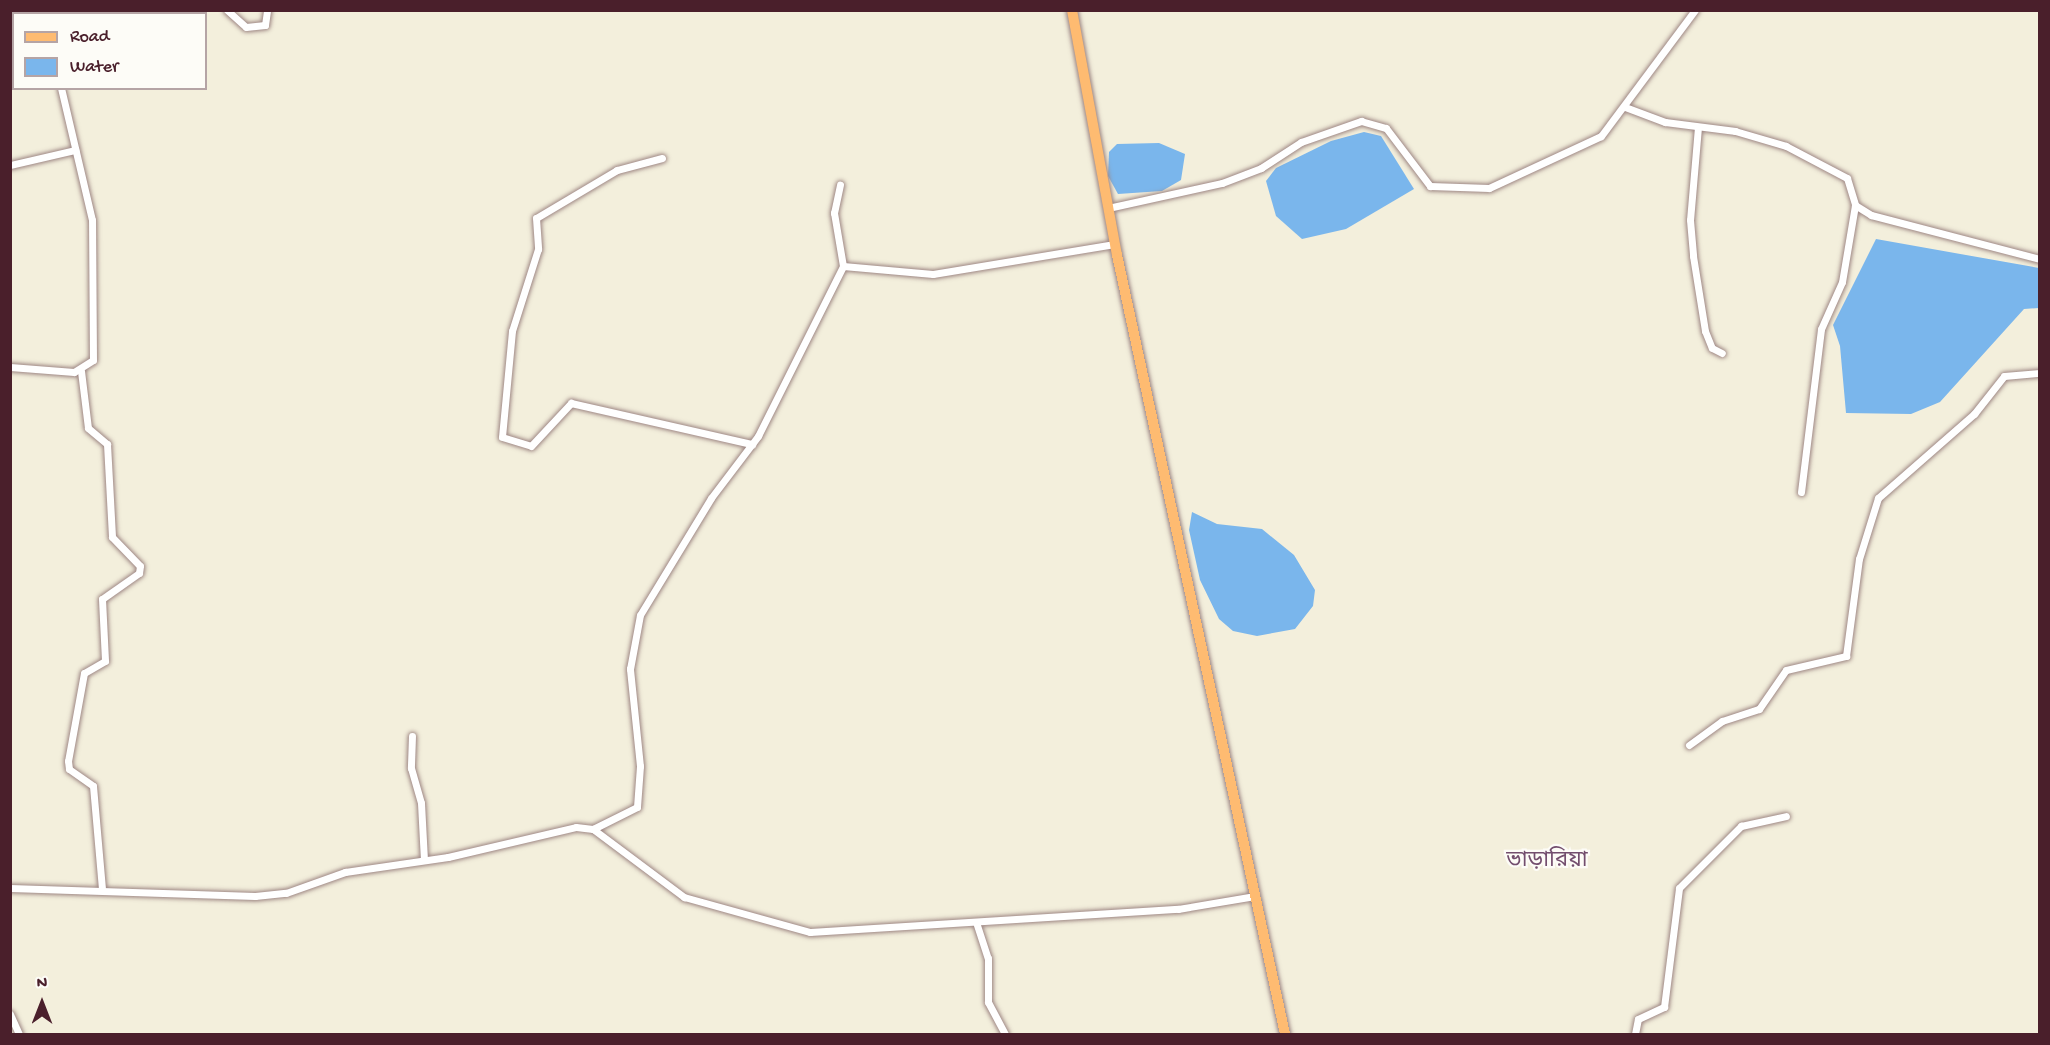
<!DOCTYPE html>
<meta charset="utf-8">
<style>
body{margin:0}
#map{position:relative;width:2050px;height:1045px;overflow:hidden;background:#f3efdc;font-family:"Gochi Hand","Noto Sans Bengali",sans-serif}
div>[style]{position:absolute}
.water>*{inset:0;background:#7ab6ec}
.roads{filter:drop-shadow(0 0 2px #9e8784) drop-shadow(0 0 2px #9e8784)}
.street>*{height:7px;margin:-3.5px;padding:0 3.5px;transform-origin:3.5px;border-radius:3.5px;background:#fff}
.primary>*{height:10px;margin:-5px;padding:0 5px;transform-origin:5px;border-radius:5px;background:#febb71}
span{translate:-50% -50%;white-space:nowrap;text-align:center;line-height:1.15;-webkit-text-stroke:4.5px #fdfcf7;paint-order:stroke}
.quarter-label{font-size:22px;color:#734e6e}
.frame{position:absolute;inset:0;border:12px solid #4a1f2b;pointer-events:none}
.legend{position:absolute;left:12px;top:12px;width:195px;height:78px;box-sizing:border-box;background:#fdfcf7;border:2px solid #b5a4a5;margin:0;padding:8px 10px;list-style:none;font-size:18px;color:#4a1f2b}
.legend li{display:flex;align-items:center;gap:12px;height:30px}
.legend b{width:30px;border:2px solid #b5a4a5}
.north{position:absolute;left:12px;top:973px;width:60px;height:60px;-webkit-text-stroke:4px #fdfcf7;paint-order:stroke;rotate:0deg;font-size:16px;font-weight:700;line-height:24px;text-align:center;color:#4a1f2b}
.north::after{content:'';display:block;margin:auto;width:21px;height:27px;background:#4a1f2b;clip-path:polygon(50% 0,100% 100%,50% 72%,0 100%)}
</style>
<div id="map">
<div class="water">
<i style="clip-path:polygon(1364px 132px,1381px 136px,1414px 189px,1346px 229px,1302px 239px,1276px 216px,1266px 181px,1276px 168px,1331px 141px)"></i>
<i style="clip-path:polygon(1159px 143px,1185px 154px,1181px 180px,1162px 191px,1118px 194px,1108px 176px,1109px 152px,1117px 144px)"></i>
<i style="clip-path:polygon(1876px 239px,2039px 268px,2039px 308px,2024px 309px,1940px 402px,1911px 414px,1846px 413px,1840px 346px,1833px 325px)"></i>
<i style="clip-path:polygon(1192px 512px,1217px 524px,1262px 529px,1294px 555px,1315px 590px,1313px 606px,1295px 629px,1257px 636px,1233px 631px,1219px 619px,1200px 580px,1189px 530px)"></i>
</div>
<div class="roads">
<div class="street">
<i style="left:48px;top:10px;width:4px;rotate:76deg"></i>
<i style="left:227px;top:10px;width:25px;rotate:42deg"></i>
<i style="left:246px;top:27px;width:19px;rotate:-6deg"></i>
<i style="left:265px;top:25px;width:15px;rotate:-82deg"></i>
<i style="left:143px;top:14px;width:21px;rotate:-11deg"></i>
<i style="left:10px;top:33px;width:4px"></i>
<i style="left:1625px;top:107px;width:43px;rotate:20.6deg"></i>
<i style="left:1665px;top:122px;width:71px;rotate:7.3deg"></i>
<i style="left:1735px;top:131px;width:53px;rotate:16.4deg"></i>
<i style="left:1786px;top:146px;width:69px;rotate:27.7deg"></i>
<i style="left:1847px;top:178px;width:28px;rotate:73deg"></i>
<i style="left:1855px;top:205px;width:19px;rotate:32deg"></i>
<i style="left:1871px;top:215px;width:175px;rotate:14.6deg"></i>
<i style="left:1698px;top:127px;width:93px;rotate:94.9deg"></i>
<i style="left:1690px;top:220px;width:36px;rotate:85deg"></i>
<i style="left:1693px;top:256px;width:76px;rotate:80.9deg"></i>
<i style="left:1705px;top:331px;width:18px;rotate:68deg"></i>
<i style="left:1712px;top:348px;width:11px;rotate:27deg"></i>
<i style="left:662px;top:158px;width:47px;rotate:165.1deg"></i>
<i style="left:617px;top:170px;width:94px;rotate:149.3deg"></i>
<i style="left:536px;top:218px;width:31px;rotate:86deg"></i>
<i style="left:538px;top:249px;width:86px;rotate:107.6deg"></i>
<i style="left:512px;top:331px;width:106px;rotate:95.4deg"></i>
<i style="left:502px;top:437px;width:30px;rotate:17deg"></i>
<i style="left:531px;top:446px;width:59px;rotate:-47.1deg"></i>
<i style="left:571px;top:403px;width:186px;rotate:12.8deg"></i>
<i style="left:10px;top:165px;width:67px;rotate:-13deg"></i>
<i style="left:1108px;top:208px;width:117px;rotate:-12.4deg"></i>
<i style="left:1222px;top:183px;width:42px;rotate:-21deg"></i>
<i style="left:1261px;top:168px;width:48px;rotate:-33deg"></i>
<i style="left:1301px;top:142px;width:64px;rotate:-19.3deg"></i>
<i style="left:1361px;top:121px;width:26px;rotate:16deg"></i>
<i style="left:1386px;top:128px;width:73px;rotate:52.8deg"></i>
<i style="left:1430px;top:186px;width:59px;rotate:1.9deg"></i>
<i style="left:1489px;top:188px;width:123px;rotate:-24.9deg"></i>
<i style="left:1601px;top:136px;width:157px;rotate:-53.3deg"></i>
<i style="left:843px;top:266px;width:90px;rotate:5.1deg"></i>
<i style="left:933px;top:274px;width:184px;rotate:-9.4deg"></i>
<i style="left:10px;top:367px;width:64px;rotate:4.5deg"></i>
<i style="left:74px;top:372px;width:22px;rotate:-32deg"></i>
<i style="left:93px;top:360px;width:140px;rotate:-90.4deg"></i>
<i style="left:92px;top:220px;width:136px;rotate:-103.2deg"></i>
<i style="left:81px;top:371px;width:57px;rotate:83deg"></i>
<i style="left:88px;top:428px;width:25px;rotate:40deg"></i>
<i style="left:107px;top:444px;width:93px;rotate:86.9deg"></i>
<i style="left:112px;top:537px;width:40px;rotate:46deg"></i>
<i style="left:140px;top:566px;width:7px;rotate:98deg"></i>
<i style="left:139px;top:573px;width:45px;rotate:144.9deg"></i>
<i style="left:102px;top:599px;width:62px;rotate:87.2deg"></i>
<i style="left:105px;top:661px;width:24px;rotate:150deg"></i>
<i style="left:84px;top:673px;width:89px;rotate:100.3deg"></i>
<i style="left:68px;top:761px;width:8px;rotate:83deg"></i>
<i style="left:69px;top:769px;width:29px;rotate:35deg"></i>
<i style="left:93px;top:786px;width:102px;rotate:85deg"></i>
<i style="left:1801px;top:492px;width:164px;rotate:-83deg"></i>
<i style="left:1821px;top:329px;width:51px;rotate:-65.9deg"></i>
<i style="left:1842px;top:282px;width:78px;rotate:-80.4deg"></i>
<i style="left:412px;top:736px;width:32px;rotate:92deg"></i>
<i style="left:411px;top:768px;width:36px;rotate:74deg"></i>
<i style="left:421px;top:803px;width:57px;rotate:87deg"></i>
<i style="left:1689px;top:745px;width:41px;rotate:-36deg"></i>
<i style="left:1722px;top:721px;width:39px;rotate:-18deg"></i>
<i style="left:1759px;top:709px;width:47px;rotate:-55.3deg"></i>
<i style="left:1786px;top:670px;width:62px;rotate:-13.1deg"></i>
<i style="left:1846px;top:656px;width:98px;rotate:-82.4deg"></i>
<i style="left:1859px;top:559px;width:64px;rotate:-72.7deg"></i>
<i style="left:1878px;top:498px;width:128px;rotate:-41.2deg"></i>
<i style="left:1974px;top:414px;width:48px;rotate:-51.7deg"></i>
<i style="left:2004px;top:376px;width:36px;rotate:-5deg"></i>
<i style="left:593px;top:829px;width:49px;rotate:-26.6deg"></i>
<i style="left:637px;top:807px;width:41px;rotate:-85.8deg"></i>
<i style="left:640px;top:766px;width:98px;rotate:-95.9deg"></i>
<i style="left:630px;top:669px;width:55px;rotate:-79.5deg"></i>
<i style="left:640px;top:615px;width:137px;rotate:-58.7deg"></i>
<i style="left:711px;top:498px;width:78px;rotate:-52.8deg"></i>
<i style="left:758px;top:436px;width:190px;rotate:-63.4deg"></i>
<i style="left:843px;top:266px;width:54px;rotate:-99.6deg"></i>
<i style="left:834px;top:213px;width:29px;rotate:-78deg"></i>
<i style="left:10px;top:888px;width:245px;rotate:1.9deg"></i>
<i style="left:255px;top:896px;width:31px;rotate:-6deg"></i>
<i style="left:286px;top:893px;width:63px;rotate:-19.6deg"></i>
<i style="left:345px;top:872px;width:104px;rotate:-8.3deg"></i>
<i style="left:448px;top:857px;width:131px;rotate:-13.2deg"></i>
<i style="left:576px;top:827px;width:17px;rotate:7deg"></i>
<i style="left:593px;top:829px;width:114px;rotate:36.8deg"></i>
<i style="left:684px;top:897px;width:131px;rotate:15.5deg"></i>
<i style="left:810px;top:932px;width:369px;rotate:-3.6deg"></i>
<i style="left:1178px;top:909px;width:78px;rotate:-9.6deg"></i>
<i style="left:976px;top:922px;width:38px;rotate:72deg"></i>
<i style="left:988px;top:958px;width:44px;rotate:90deg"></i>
<i style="left:988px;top:1002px;width:36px;rotate:62deg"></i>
<i style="left:10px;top:1014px;width:22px;rotate:66deg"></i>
<i style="left:1635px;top:1034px;width:15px;rotate:-79deg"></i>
<i style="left:1638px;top:1019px;width:29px;rotate:-25deg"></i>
<i style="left:1664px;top:1007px;width:120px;rotate:-82.8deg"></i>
<i style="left:1679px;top:888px;width:88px;rotate:-45deg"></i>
<i style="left:1741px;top:826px;width:46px;rotate:-12.5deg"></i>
</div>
<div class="primary">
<i style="left:1072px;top:10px;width:249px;rotate:79.6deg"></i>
<i style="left:1117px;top:255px;width:797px;rotate:77.83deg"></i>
</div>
</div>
<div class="quarter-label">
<span style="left:1547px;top:863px">ভাড়ারিয়া</span>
</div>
<div class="frame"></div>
<ul class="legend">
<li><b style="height:8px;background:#febb71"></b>Road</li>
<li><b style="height:16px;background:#7ab6ec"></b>Water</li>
</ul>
<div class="north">N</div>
</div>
